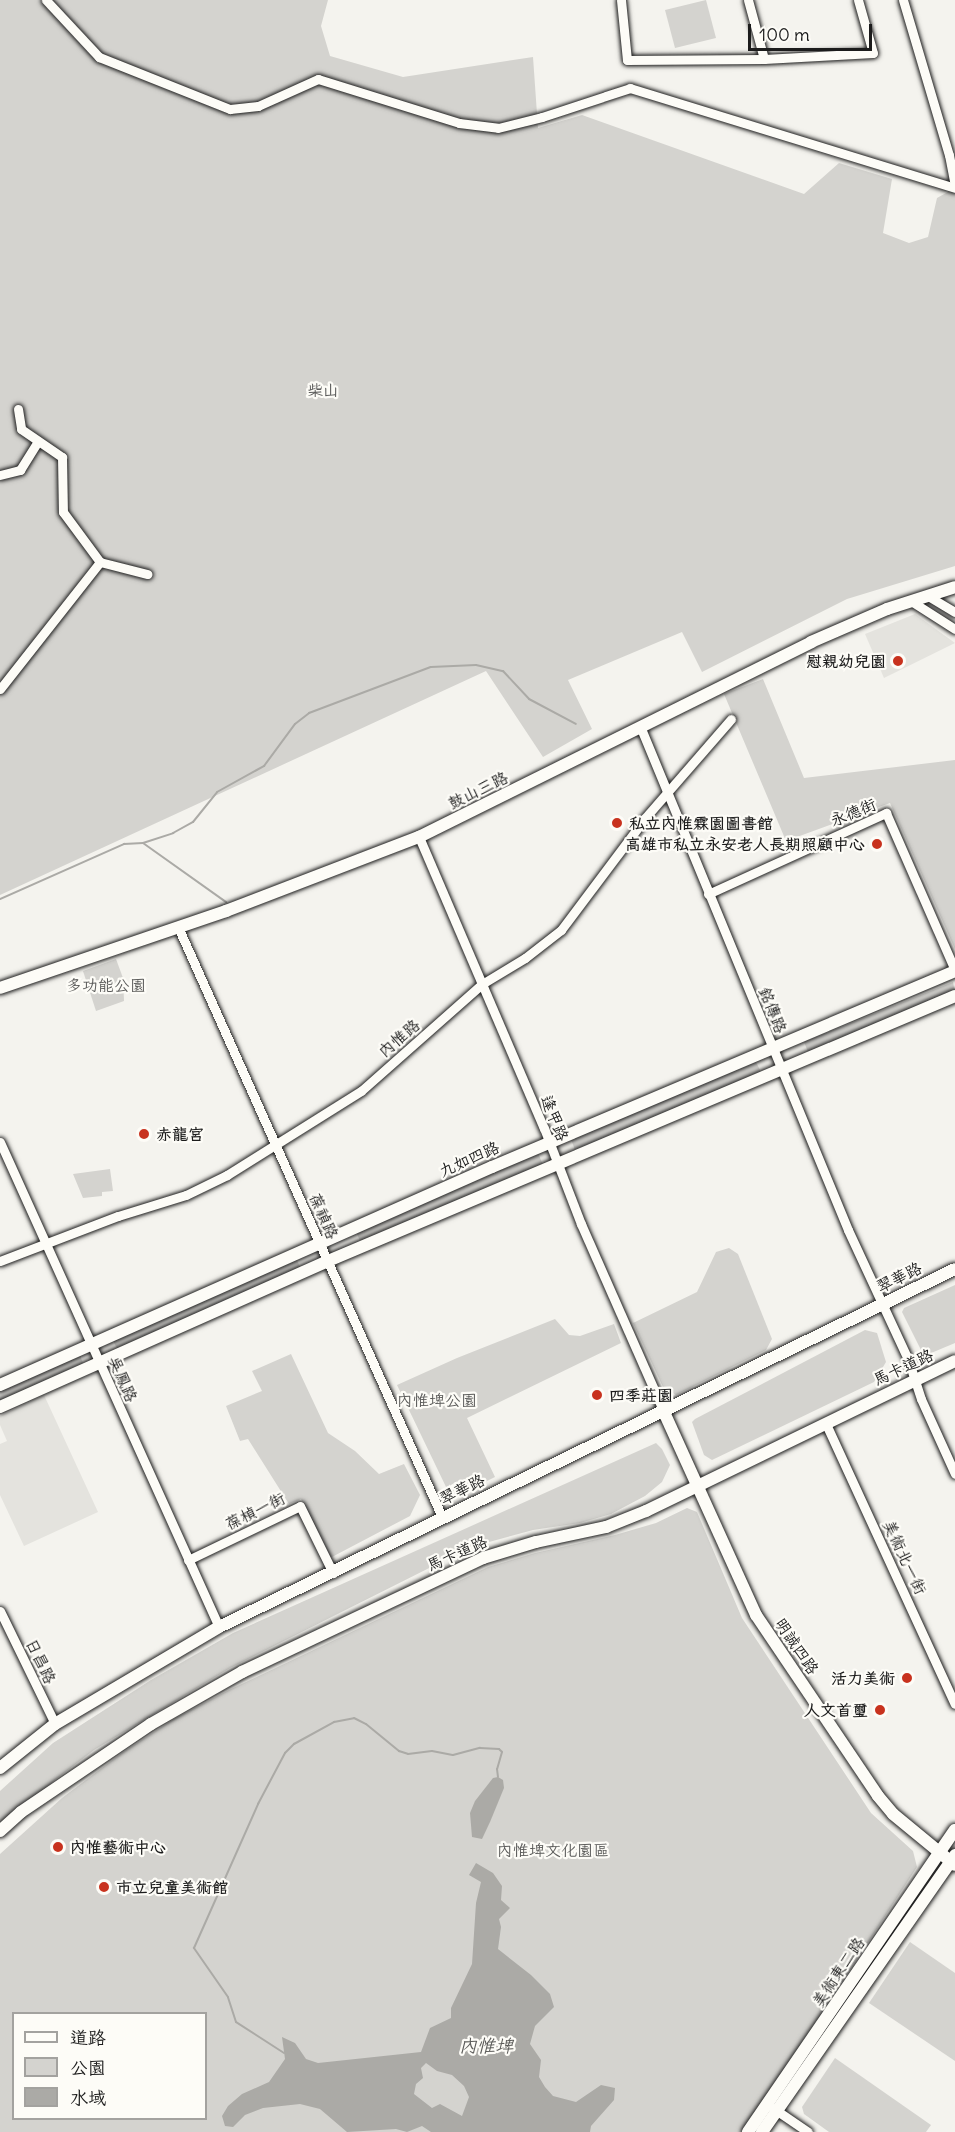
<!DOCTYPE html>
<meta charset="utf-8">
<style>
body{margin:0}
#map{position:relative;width:955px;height:2132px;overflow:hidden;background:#f4f3ee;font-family:Delius,"LXGW WenKai TC",sans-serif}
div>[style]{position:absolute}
.built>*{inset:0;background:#e4e3de}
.green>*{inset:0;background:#d4d3cf}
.water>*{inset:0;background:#abaaa6}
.stream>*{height:2px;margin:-1px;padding:0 1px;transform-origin:1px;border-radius:1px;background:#abaaa6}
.roads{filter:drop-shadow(0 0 2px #1c1c1c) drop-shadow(0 0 2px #1c1c1c)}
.minor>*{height:9px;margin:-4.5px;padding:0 4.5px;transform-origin:4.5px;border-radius:4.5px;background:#fdfcf7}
.tertiary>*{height:12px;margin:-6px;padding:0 6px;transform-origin:6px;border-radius:6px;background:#fdfcf7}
.dots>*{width:16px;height:16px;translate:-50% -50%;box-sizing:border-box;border:3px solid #fdfcf7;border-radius:50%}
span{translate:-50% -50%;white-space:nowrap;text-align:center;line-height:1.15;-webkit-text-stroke:4.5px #fdfcf7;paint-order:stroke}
.park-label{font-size:16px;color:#5c5c5b}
.poi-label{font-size:16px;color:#1c1c1c;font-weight:700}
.right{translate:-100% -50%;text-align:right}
.left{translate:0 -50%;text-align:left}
.street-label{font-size:16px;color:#1c1c1c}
.water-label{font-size:18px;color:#5c5c5a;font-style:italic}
.legend{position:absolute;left:12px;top:2012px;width:195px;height:108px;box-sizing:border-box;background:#fdfcf7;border:2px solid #a3a29f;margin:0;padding:8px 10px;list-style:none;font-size:18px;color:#1c1c1c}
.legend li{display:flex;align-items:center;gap:12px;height:30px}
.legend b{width:30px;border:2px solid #a3a29f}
.scale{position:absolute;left:748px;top:24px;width:124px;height:27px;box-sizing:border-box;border:3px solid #1c1c1c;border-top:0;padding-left:8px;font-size:18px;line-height:21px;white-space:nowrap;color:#1c1c1c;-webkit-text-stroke:4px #fdfcf7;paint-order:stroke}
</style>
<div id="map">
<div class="built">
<i style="clip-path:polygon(915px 614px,955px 643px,884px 678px,865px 634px)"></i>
<i style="clip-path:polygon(44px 1395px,98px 1512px,24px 1546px,0 1495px,0 1444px,7px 1441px,0 1425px,0 1416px)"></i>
</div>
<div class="green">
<i style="clip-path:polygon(0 0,328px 0,321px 26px,330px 56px,403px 77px,533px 57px,538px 128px,582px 115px,804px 194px,839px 163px,892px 179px,883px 233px,909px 243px,928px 237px,937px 198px,955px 188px,955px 566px,847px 599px,702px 672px,682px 632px,568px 680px,592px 729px,543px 757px,486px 671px,0 895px)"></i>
<i style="clip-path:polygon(706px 0,716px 38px,675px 48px,665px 10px)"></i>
<i style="clip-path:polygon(763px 679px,804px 778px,955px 760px,955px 949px,890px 803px,786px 841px,724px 694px)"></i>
<i style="clip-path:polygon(116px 959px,123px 978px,124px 1001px,96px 1011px,83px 971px)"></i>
<i style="clip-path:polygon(953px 982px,955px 993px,808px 1052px,804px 1042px)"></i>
<i style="clip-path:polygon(756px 1062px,761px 1072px,575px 1150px,571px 1139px)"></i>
<i style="clip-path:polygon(538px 1153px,543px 1165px,361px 1243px,356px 1232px)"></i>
<i style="clip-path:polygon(110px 1169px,113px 1191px,102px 1192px,102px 1196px,83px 1198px,73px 1174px)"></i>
<i style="clip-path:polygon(729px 1248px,738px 1254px,772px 1339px,766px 1350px,676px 1395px,663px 1387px,633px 1323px,697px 1292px,716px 1252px)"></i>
<i style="clip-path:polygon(296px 1258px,300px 1267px,117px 1349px,113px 1340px)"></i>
<i style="clip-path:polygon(955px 1285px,955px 1343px,924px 1356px,902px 1312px,904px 1308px)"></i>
<i style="clip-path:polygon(555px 1319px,569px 1335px,580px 1336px,614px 1324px,621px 1343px,467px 1418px,495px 1477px,461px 1494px,454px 1494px,447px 1489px,397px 1385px,457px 1358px)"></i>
<i style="clip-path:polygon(865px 1330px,877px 1333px,886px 1362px,874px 1382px,712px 1460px,704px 1455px,692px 1422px,695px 1419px)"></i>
<i style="clip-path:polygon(79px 1353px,83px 1363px,0 1401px,0 1389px)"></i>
<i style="clip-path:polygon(291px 1354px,328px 1433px,355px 1451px,379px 1474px,404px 1464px,420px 1495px,410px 1516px,330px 1558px,301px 1499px,289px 1504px,248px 1439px,240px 1441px,226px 1406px,262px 1391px,252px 1371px)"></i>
<i style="clip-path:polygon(656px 1443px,662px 1449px,670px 1465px,662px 1482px,645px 1496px,611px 1514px,580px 1523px,533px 1530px,471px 1547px,230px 1668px,94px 1750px,56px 1779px,0 1828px,0 1791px,53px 1743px,151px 1680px,233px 1633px)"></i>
<i style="clip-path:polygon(evenodd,687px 1508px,697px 1512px,742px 1618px,871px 1813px,913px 1851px,917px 1867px,813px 2027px,741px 2132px,0 2132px,0 1854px,62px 1798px,122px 1753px,174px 1719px,229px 1690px,488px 1567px,535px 1553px,615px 1535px,656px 1523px,687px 1508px,14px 2014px,206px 2014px,206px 2118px,14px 2118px,14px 2014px)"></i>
<i style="clip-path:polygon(910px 1942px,955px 1973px,955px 2061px,869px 2003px)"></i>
<i style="clip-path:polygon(835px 2058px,931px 2125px,926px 2132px,829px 2132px,804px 2114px,802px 2107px)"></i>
</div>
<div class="water">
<i style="clip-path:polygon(498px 1777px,503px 1780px,504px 1788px,490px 1822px,482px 1839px,472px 1837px,470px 1813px,475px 1801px,493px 1778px)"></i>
<i style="clip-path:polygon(evenodd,476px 1863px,493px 1873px,502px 1886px,501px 1900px,510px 1908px,499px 1919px,501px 1927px,498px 1949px,531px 1975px,550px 1994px,554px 2007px,535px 2026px,530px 2044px,541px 2060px,539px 2077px,545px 2087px,553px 2096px,576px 2102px,601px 2085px,615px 2088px,614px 2100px,591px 2126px,590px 2132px,431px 2132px,422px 2126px,407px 2132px,396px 2129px,347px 2132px,320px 2109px,300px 2104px,263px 2108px,245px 2115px,233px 2127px,225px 2126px,222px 2116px,228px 2106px,242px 2094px,269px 2082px,285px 2059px,282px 2037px,295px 2043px,306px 2059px,318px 2063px,421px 2052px,430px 2028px,451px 2018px,451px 2008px,472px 1964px,476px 1903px,481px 1882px,469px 1875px,476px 1863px,426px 2063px,437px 2071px,452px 2075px,464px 2086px,469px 2097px,462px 2116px,440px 2104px,432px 2108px,414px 2094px,416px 2084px,423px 2078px,421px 2068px,426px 2063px)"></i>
</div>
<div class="stream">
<i style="left:143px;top:843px;width:102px;rotate:35.4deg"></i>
<i style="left:0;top:899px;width:136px;rotate:-23.9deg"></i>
<i style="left:124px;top:844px;width:19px;rotate:-3deg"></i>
<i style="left:143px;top:843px;width:32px;rotate:-18deg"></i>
<i style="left:173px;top:833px;width:23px;rotate:-29deg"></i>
<i style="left:193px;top:822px;width:38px;rotate:-51deg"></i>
<i style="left:217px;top:792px;width:54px;rotate:-29deg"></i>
<i style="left:264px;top:766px;width:52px;rotate:-53.6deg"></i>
<i style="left:295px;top:724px;width:18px;rotate:-38deg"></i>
<i style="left:309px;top:713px;width:130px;rotate:-20.7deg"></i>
<i style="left:431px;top:667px;width:45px;rotate:-2.5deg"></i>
<i style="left:476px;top:665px;width:28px;rotate:13deg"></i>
<i style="left:503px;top:671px;width:38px;rotate:47deg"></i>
<i style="left:529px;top:699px;width:53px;rotate:28deg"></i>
<i style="left:284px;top:2053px;width:57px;rotate:-147.1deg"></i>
<i style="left:236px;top:2022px;width:26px;rotate:-108deg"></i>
<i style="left:228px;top:1997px;width:60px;rotate:-124.8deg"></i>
<i style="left:194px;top:1948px;width:158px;rotate:-66deg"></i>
<i style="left:258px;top:1804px;width:58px;rotate:-62.1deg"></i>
<i style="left:285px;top:1753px;width:13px;rotate:-45deg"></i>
<i style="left:294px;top:1744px;width:46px;rotate:-28.8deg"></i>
<i style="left:334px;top:1722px;width:20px;rotate:-11deg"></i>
<i style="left:354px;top:1718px;width:13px;rotate:27deg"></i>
<i style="left:366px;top:1724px;width:43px;rotate:39.3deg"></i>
<i style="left:399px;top:1751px;width:9px;rotate:18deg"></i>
<i style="left:408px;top:1754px;width:24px;rotate:-7deg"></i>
<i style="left:432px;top:1751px;width:21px;rotate:11deg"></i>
<i style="left:453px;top:1755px;width:28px;rotate:-15deg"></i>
<i style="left:480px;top:1748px;width:19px;rotate:3deg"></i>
<i style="left:499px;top:1749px;width:4px;rotate:45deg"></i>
<i style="left:502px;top:1752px;width:18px;rotate:106deg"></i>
<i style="left:497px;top:1769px;width:8px;rotate:83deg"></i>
</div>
<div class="roads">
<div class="minor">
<i style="left:46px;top:0;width:78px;rotate:47.1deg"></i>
<i style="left:99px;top:57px;width:141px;rotate:21.7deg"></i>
<i style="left:230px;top:109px;width:28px;rotate:-6deg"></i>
<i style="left:258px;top:106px;width:66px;rotate:-24.2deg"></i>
<i style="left:318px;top:79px;width:148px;rotate:17.3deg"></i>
<i style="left:459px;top:123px;width:39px;rotate:7deg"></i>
<i style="left:498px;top:128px;width:45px;rotate:-14deg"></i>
<i style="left:542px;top:117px;width:93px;rotate:-18.2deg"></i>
<i style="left:630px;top:88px;width:340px;rotate:17.1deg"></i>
<i style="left:621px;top:0;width:60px;rotate:84.3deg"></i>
<i style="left:627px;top:60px;width:137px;rotate:-0.4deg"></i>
<i style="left:748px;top:0;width:61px;rotate:74.8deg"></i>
<i style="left:764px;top:59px;width:109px;rotate:-3.2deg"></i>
<i style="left:873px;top:53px;width:55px;rotate:-105.8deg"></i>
<i style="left:903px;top:0;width:162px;rotate:73.5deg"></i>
<i style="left:949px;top:155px;width:32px;rotate:79deg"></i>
<i style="left:18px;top:409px;width:20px;rotate:81deg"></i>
<i style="left:21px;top:429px;width:50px;rotate:34.3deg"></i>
<i style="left:62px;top:457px;width:55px;rotate:89deg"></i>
<i style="left:63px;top:512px;width:62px;rotate:53.5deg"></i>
<i style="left:100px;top:562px;width:49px;rotate:14.3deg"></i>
<i style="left:0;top:475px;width:21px;rotate:-14deg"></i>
<i style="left:20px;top:470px;width:34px;rotate:-58deg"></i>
<i style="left:928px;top:596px;width:31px;rotate:31deg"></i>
<i style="left:911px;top:601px;width:52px;rotate:32.5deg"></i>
<i style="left:0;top:689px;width:162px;rotate:-51.8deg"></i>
<i style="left:640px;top:726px;width:545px;rotate:67.57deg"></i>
<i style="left:848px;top:1230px;width:142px;rotate:65.1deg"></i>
<i style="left:908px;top:1359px;width:42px;rotate:72deg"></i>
<i style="left:921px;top:1399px;width:82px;rotate:65.6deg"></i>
<i style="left:419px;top:837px;width:317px;rotate:66.8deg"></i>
<i style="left:544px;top:1128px;width:103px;rotate:68.9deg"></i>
<i style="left:581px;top:1224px;width:203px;rotate:66.2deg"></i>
<i style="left:708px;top:894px;width:196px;rotate:-24.5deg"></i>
<i style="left:886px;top:813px;width:171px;rotate:66.3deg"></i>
<i style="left:178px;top:927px;width:646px;rotate:65.89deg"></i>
<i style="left:0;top:1142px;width:532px;rotate:65.7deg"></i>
<i style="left:0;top:1261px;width:126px;rotate:-20.9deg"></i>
<i style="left:118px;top:1216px;width:71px;rotate:-17.2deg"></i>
<i style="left:186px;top:1195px;width:46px;rotate:-26deg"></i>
<i style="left:227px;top:1175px;width:158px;rotate:-32.1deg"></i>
<i style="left:361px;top:1091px;width:162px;rotate:-41.5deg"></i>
<i style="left:482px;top:984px;width:50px;rotate:-31.2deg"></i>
<i style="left:525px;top:958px;width:46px;rotate:-37.9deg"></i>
<i style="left:561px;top:930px;width:140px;rotate:-53.1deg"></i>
<i style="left:645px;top:818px;width:131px;rotate:-49deg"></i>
<i style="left:826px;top:1424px;width:308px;rotate:65.3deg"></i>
<i style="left:188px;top:1560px;width:124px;rotate:-25.7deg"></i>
<i style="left:300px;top:1506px;width:75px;rotate:63.8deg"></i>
<i style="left:0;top:1611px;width:126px;rotate:64deg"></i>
<i style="left:773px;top:2108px;width:42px;rotate:34.4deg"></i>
</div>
<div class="tertiary">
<i style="left:0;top:988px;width:239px;rotate:-18.8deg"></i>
<i style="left:226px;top:911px;width:207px;rotate:-21deg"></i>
<i style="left:419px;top:837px;width:438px;rotate:-26.4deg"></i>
<i style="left:811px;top:642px;width:83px;rotate:-23.5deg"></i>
<i style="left:887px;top:609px;width:71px;rotate:-17.9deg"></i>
<i style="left:0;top:1385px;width:538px;rotate:-23.9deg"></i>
<i style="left:492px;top:1167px;width:503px;rotate:-22.94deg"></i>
<i style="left:0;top:1407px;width:359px;rotate:-24deg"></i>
<i style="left:328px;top:1261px;width:681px;rotate:-22.91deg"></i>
<i style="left:663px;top:1410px;width:225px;rotate:65.6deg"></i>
<i style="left:756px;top:1615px;width:218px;rotate:56deg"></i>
<i style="left:878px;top:1796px;width:23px;rotate:50deg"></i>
<i style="left:893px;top:1814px;width:80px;rotate:39.4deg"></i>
<i style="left:0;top:1768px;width:70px;rotate:-38.7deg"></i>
<i style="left:55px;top:1724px;width:191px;rotate:-30.6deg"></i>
<i style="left:219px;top:1627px;width:818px;rotate:-25.94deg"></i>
<i style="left:0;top:1831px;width:28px;rotate:-42deg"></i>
<i style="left:21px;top:1812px;width:157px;rotate:-34.1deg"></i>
<i style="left:151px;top:1724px;width:105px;rotate:-29.7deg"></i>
<i style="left:242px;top:1672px;width:267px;rotate:-25.3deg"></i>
<i style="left:483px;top:1558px;width:55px;rotate:-16.8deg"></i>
<i style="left:536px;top:1542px;width:72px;rotate:-12.1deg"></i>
<i style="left:606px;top:1527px;width:43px;rotate:-21.8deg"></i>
<i style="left:646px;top:1511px;width:343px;rotate:-25.9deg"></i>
<i style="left:748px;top:2132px;width:366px;rotate:-55.6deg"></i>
<i style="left:762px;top:2132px;width:338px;rotate:-55.1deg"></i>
</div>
</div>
<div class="dots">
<i style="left:898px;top:661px;background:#c8321e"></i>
<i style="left:617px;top:823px;background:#c8321e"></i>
<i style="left:877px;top:844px;background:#c8321e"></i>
<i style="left:144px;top:1134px;background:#c8321e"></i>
<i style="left:597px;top:1395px;background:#c8321e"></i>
<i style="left:907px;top:1678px;background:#c8321e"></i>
<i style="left:880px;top:1710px;background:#c8321e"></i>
<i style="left:58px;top:1847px;background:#c8321e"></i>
<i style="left:104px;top:1887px;background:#c8321e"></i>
</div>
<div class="park-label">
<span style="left:323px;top:390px">柴山</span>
<span style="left:106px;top:985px">多功能公園</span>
<span style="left:437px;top:1400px">內惟埤公園</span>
<span style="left:553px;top:1850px">內惟埤文化園區</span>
</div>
<div class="poi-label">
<span class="right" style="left:886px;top:661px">慰親幼兒園</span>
<span class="left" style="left:629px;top:823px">私立內惟霖園圖書館</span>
<span class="right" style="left:865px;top:844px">高雄市私立永安老人長期照顧中心</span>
<span class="left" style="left:156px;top:1134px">赤龍宮</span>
<span class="left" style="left:609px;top:1395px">四季莊園</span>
<span class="right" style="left:895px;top:1678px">活力美術</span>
<span class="right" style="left:868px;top:1710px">人文首璽</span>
<span class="left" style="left:70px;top:1847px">內惟藝術中心</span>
<span class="left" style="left:116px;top:1887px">市立兒童美術館</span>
</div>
<div class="street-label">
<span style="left:478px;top:790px;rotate:-26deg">鼓山三路</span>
<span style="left:853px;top:812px;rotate:-22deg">永德街</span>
<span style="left:773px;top:1010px;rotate:68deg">銘傳路</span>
<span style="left:399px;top:1038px;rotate:-41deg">內惟路</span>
<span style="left:555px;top:1118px;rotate:68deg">逢甲路</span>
<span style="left:469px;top:1159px;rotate:-24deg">九如四路</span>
<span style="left:324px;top:1216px;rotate:66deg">葆禎路</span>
<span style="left:899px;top:1277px;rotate:-26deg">翠華路</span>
<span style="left:903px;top:1367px;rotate:-25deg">馬卡道路</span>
<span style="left:123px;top:1379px;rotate:66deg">吳鳳路</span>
<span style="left:462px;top:1489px;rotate:-26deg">翠華路</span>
<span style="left:255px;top:1511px;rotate:-26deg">葆楨一街</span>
<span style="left:457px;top:1553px;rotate:-24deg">馬卡道路</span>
<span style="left:905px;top:1557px;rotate:65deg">美術北一街</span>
<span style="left:797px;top:1646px;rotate:56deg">明誠四路</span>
<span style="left:41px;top:1661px;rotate:64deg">日昌路</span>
<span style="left:838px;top:1972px;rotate:-56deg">美術東二路</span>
</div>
<div class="water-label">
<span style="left:486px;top:2046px">內惟埤</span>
</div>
<ul class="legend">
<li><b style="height:8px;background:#fdfcf7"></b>道路</li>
<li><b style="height:16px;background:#d4d3cf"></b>公園</li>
<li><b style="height:16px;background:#abaaa6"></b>水域</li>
</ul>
<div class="scale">100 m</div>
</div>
